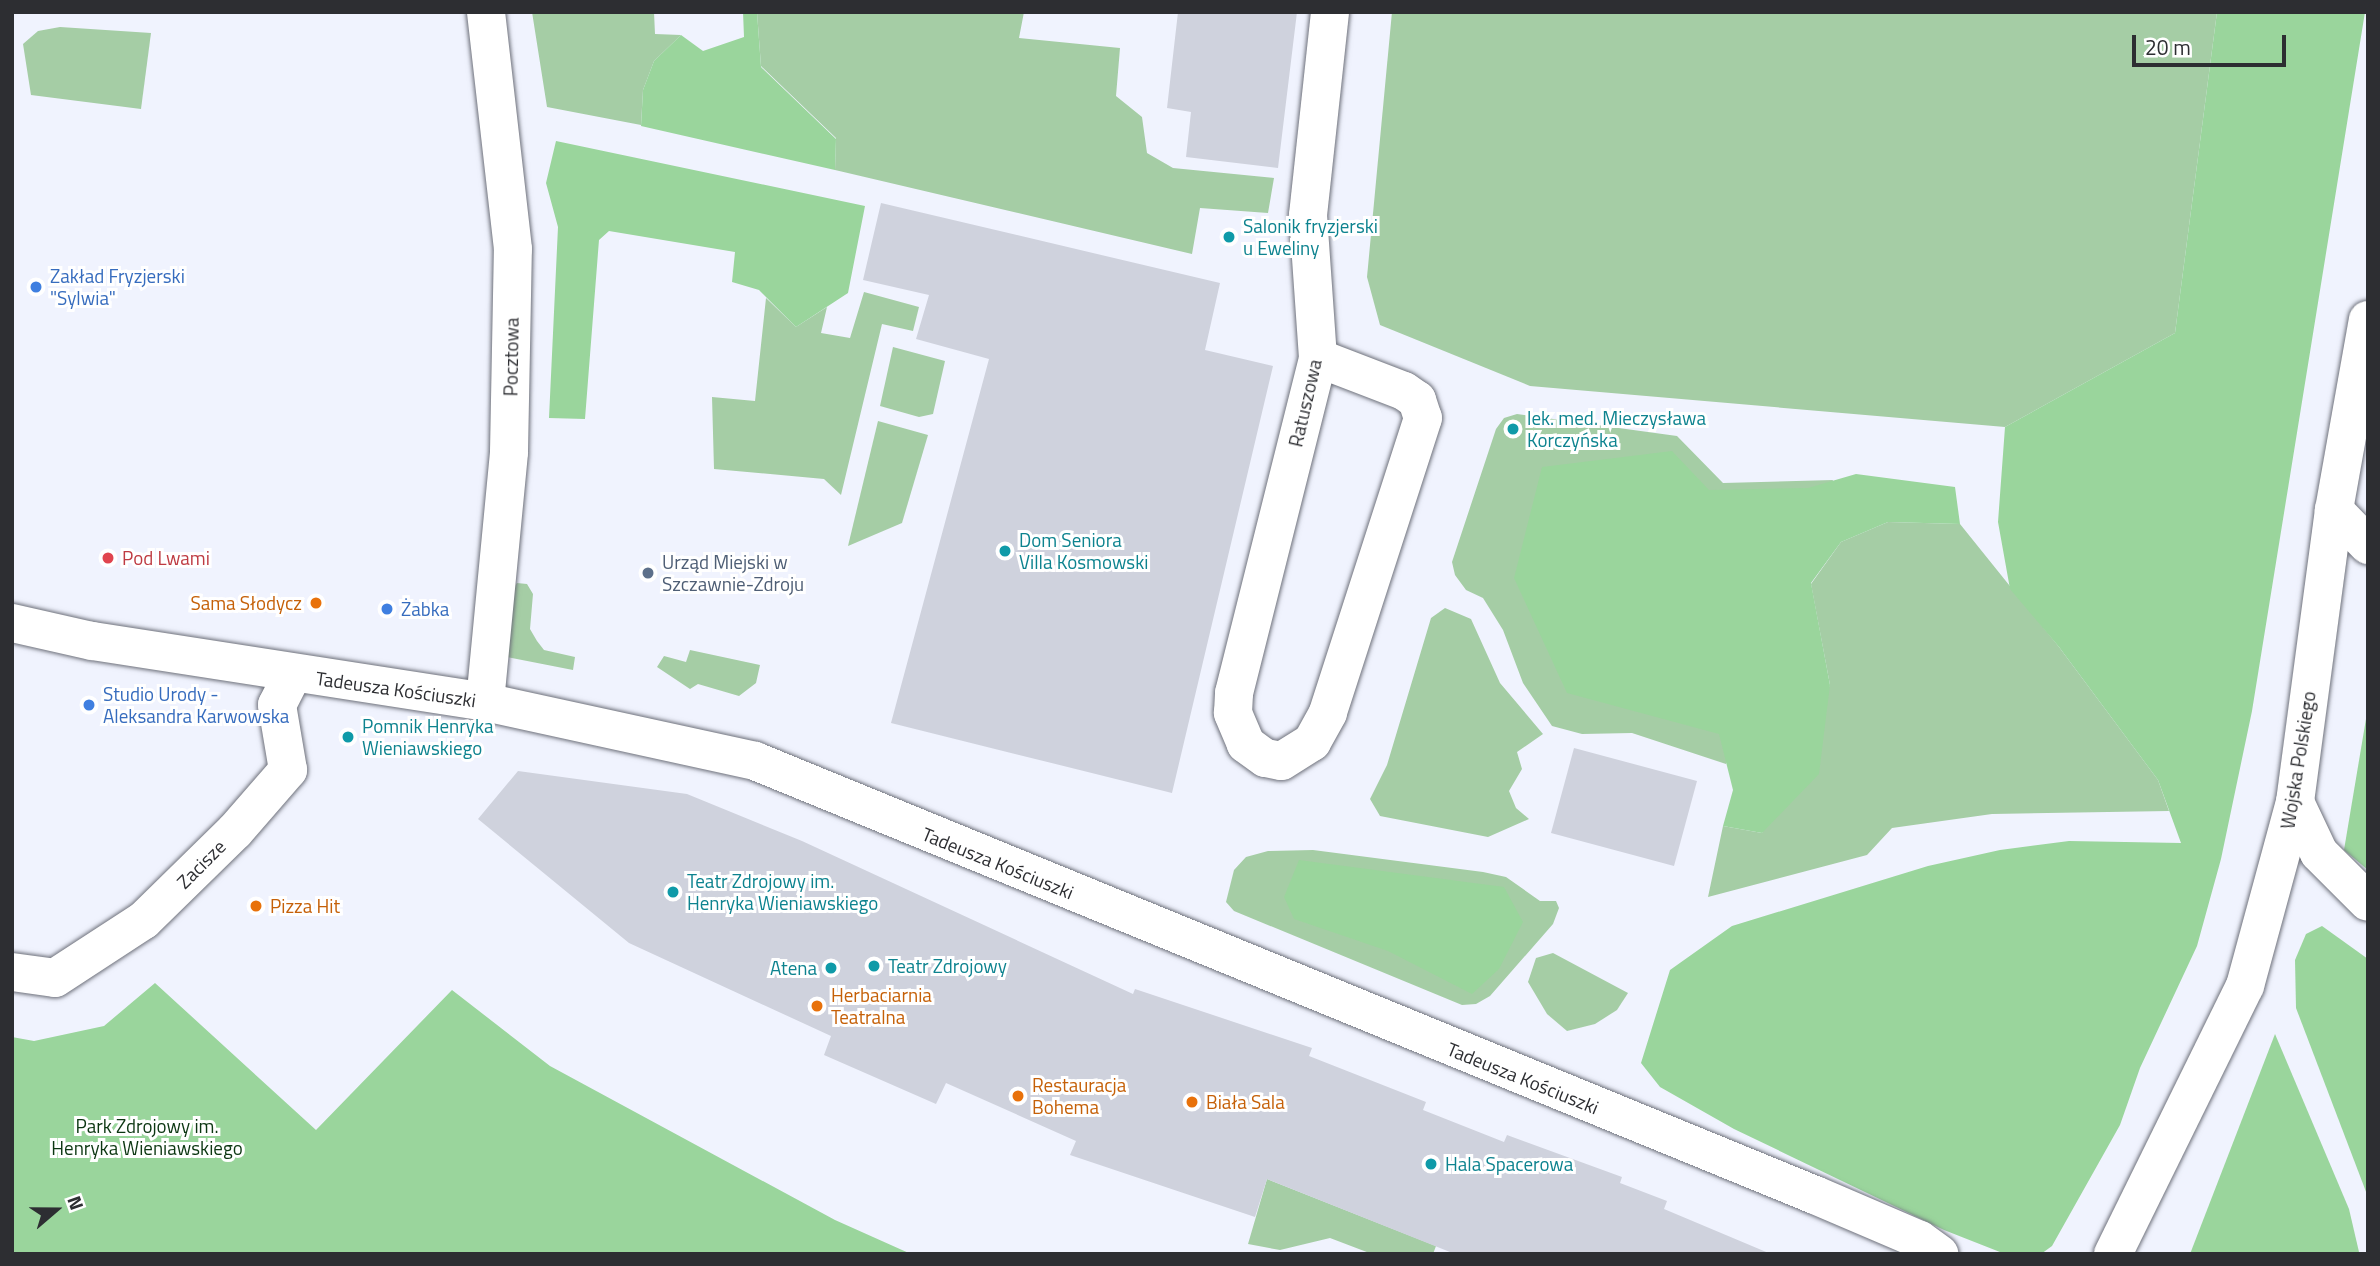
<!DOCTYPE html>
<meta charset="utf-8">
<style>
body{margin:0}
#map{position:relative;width:2380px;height:1266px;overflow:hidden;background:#f0f3fe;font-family:"Titillium Web",sans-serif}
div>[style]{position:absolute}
.green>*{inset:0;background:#a5cda5}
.forest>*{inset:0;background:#9ad59c}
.building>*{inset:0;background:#cfd2dd}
.roads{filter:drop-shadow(0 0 2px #6e717b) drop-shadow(0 0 2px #6e717b)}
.minor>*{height:38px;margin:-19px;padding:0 19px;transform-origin:19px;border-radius:19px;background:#fff}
.dots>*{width:19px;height:19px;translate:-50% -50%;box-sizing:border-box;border:4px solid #fff;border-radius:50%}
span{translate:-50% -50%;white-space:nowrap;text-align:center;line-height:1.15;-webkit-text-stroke:6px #fff;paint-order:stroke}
.culture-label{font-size:19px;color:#0d838f}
.left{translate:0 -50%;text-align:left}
.right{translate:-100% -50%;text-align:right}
.shop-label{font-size:19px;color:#366cbe}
.street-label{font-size:19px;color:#2d2e32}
.health-label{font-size:19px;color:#be3a42}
.service-label{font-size:19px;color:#4e5e75}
.food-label{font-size:19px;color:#c56008}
.park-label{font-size:19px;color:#0b3611}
.frame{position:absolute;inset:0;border:14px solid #2d2e32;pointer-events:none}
.north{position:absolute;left:21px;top:1175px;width:70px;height:70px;-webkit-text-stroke:5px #fff;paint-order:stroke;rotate:70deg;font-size:19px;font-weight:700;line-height:28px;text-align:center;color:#2d2e32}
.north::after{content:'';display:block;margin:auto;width:24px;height:32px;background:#2d2e32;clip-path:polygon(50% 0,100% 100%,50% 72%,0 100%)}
.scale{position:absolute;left:2132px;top:35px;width:154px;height:32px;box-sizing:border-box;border:4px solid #2d2e32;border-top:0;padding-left:9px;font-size:21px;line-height:24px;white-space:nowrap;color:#2d2e32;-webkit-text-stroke:5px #fff;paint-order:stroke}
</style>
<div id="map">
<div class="green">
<i style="clip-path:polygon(532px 12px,654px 12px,655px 34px,681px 35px,654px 61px,643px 90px,641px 125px,547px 107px)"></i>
<i style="clip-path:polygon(757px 12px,1024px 12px,1019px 38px,1120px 48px,1116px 96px,1142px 117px,1147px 153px,1173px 168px,1274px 178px,1268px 213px,1200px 208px,1192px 254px,835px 170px,836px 138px,761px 66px)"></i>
<i style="clip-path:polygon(1392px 12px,2217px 12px,2175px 333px,2005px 427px,1530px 386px,1380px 325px,1367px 277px)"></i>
<i style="clip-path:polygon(60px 27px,151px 33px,141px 109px,31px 95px,23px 44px,38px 31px)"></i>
<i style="clip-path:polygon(864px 292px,919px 307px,913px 331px,882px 324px,841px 495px,824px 479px,714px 469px,712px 397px,755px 401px,766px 298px,796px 327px,827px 307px,821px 333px,850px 338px)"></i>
<i style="clip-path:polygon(893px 347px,945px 361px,933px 414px,919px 417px,880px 406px)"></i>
<i style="clip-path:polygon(1517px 414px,1677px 436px,1723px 483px,1833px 480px,1726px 764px,1632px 733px,1582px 734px,1552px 726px,1523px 683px,1503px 630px,1483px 598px,1466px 590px,1455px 575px,1452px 562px,1496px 429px,1504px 418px)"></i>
<i style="clip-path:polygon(878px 421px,928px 435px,902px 523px,848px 546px)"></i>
<i style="clip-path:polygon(1888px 522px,1960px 524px,2059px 647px,2158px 780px,2169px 811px,1992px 814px,1892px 828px,1867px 855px,1708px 897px,1723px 826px,1762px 833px,1830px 685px,1811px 584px,1841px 542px)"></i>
<i style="clip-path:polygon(517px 583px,527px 584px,533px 594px,530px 629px,537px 641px,544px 650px,575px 657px,573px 670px,507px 657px,510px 593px)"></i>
<i style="clip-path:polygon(1445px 608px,1471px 619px,1500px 683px,1543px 734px,1517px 752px,1522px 769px,1509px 791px,1516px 808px,1529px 819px,1488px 837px,1380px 816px,1370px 799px,1387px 765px,1431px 618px)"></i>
<i style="clip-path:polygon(690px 650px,760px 665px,756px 683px,739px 696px,698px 684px,690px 689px,657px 667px,664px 656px,686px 662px)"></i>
<i style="clip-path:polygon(1313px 850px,1483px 872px,1506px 877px,1540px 901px,1556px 901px,1559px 908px,1553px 924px,1490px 996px,1476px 1004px,1462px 1005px,1234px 911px,1226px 902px,1234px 870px,1246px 857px,1268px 851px)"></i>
<i style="clip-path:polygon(1553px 953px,1628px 993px,1617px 1010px,1595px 1024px,1567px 1031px,1547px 1014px,1528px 982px,1536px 958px)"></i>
<i style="clip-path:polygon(1267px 1179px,1436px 1246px,1433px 1254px,1372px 1254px,1330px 1238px,1280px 1250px,1248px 1244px)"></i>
</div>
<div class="forest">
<i style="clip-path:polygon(743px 12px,757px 12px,761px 67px,836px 139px,835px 170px,641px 126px,643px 90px,654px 61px,681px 35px,703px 51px,744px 37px)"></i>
<i style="clip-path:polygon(2217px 12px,2365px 12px,2252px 711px,2221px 859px,2197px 946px,2140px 1068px,2120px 1125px,2052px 1246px,2041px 1254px,2005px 1254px,1944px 1230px,1734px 1129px,1660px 1087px,1641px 1063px,1670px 970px,1732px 926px,1928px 866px,2000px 850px,2069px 841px,2181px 843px,2158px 780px,2059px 647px,2010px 589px,1998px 522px,2005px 427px,2175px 333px)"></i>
<i style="clip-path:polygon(556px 141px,865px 206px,848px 293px,796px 327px,759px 290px,732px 282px,735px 252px,609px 231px,599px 240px,585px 419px,549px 418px,558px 227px,546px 183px)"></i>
<i style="clip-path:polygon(1672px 451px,1709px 490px,1808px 488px,1856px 474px,1955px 487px,1960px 524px,1888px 522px,1841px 542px,1811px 583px,1830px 685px,1819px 774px,1762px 833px,1723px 826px,1733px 790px,1719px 734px,1567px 693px,1514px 578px,1542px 467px)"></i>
<i style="clip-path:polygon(2368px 707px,2368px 870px,2344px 850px)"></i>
<i style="clip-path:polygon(1299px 860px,1504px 887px,1523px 922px,1499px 969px,1472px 994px,1388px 951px,1294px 919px,1284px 897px)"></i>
<i style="clip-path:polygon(2322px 926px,2368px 959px,2368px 1197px,2296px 1008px,2295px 960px,2306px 934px)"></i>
<i style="clip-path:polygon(155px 983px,316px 1130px,452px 990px,550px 1066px,835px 1220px,911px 1254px,12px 1254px,12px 1037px,34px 1041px,104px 1026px)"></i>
<i style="clip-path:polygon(2275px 1034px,2349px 1209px,2359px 1252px,2190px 1254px)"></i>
</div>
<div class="building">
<i style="clip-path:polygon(1178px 12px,1297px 12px,1278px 168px,1186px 157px,1191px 112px,1167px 108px)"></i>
<i style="clip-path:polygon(881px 203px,1220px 283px,1205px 350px,1273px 366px,1172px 793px,891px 723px,989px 359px,916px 339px,929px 295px,863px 280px)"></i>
<i style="clip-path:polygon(1574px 748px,1697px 781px,1674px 866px,1551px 833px)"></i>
<i style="clip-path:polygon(518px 771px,687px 794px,802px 841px,1133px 994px,1135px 989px,1312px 1048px,1309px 1056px,1426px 1102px,1423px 1110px,1504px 1142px,1507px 1135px,1622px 1177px,1620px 1183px,1667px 1201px,1664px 1209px,1771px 1254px,1455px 1254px,1267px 1179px,1255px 1217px,1070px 1155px,1076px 1141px,946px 1083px,936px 1104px,824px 1055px,831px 1036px,629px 943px,478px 819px)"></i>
</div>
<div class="roads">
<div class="minor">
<i style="left:1318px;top:358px;width:92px;rotate:21deg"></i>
<i style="left:1404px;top:391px;width:16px;rotate:35deg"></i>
<i style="left:1417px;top:400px;width:19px;rotate:72deg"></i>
<i style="left:1423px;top:418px;width:310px;rotate:107.9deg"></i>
<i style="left:1328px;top:713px;width:33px;rotate:119deg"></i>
<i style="left:1312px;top:742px;width:36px;rotate:148deg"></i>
<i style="left:1281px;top:761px;width:16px;rotate:-169deg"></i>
<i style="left:1265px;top:758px;width:24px;rotate:-144deg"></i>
<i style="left:1246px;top:744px;width:34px;rotate:-113deg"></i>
<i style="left:1233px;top:713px;width:20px;rotate:-87deg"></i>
<i style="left:1234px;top:693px;width:345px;rotate:-75.9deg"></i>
<i style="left:1318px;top:358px;width:143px;rotate:-94deg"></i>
<i style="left:1308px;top:215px;width:204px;rotate:-83.8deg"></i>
<i style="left:2334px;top:510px;width:49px;rotate:45.8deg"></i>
<i style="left:12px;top:623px;width:82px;rotate:12.7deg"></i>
<i style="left:92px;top:641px;width:398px;rotate:8.8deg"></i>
<i style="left:485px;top:702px;width:276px;rotate:12.3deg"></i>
<i style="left:755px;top:761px;width:1145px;rotate:22.27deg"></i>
<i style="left:1815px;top:1195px;width:114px;rotate:23.2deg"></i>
<i style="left:1920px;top:1240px;width:24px;rotate:36deg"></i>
<i style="left:485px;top:702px;width:251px;rotate:-84.5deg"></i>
<i style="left:509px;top:452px;width:203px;rotate:-88.9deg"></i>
<i style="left:513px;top:249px;width:239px;rotate:-96.5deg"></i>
<i style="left:2295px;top:802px;width:56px;rotate:64.8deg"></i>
<i style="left:2319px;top:853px;width:69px;rotate:45deg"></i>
<i style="left:12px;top:972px;width:43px;rotate:7.9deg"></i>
<i style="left:55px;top:978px;width:106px;rotate:-33.1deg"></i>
<i style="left:144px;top:920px;width:127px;rotate:-44.4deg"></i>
<i style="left:235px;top:831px;width:81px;rotate:-49deg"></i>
<i style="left:288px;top:770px;width:66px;rotate:-99.6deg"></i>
<i style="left:277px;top:705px;width:35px;rotate:-63deg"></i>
<i style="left:2113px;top:1254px;width:299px;rotate:-63.8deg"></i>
<i style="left:2245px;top:986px;width:191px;rotate:-74.8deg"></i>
<i style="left:2295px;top:802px;width:295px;rotate:-82.4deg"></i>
<i style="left:2334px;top:510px;width:193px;rotate:-79.9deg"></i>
</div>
</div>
<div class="dots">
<i style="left:1229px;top:237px;background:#0f9aa8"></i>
<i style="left:36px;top:287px;background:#3f7fe0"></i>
<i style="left:1513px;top:429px;background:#0f9aa8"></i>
<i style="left:1005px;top:551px;background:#0f9aa8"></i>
<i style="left:108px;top:558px;background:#e0444e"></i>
<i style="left:648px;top:573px;background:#5c6f8a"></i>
<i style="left:316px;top:603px;background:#e8710a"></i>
<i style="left:387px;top:609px;background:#3f7fe0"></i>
<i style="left:89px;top:705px;background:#3f7fe0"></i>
<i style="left:348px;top:737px;background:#0f9aa8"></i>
<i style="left:673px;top:892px;background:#0f9aa8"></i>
<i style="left:256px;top:906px;background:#e8710a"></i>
<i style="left:874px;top:966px;background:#0f9aa8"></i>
<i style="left:831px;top:968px;background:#0f9aa8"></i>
<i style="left:817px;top:1006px;background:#e8710a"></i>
<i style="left:1018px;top:1096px;background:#e8710a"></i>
<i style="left:1192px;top:1102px;background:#e8710a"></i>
<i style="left:1431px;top:1164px;background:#0f9aa8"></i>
</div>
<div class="culture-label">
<span class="left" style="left:1243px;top:237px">Salonik fryzjerski<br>u Eweliny</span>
<span class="left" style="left:1527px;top:429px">lek. med. Mieczysława<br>Korczyńska</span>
<span class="left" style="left:1019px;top:551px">Dom Seniora<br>Villa Kosmowski</span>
<span class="left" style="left:362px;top:737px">Pomnik Henryka<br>Wieniawskiego</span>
<span class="left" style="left:687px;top:892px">Teatr Zdrojowy im.<br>Henryka Wieniawskiego</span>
<span class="left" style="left:888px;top:966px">Teatr Zdrojowy</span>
<span class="right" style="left:817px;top:968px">Atena</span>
<span class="left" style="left:1445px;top:1164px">Hala Spacerowa</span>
</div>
<div class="shop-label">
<span class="left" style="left:50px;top:287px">Zakład Fryzjerski<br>"Sylwia"</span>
<span class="left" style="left:401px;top:609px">Żabka</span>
<span class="left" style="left:103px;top:705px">Studio Urody -<br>Aleksandra Karwowska</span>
</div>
<div class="street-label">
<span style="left:511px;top:357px;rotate:-89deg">Pocztowa</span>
<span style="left:1305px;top:403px;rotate:-77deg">Ratuszowa</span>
<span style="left:396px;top:689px;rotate:8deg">Tadeusza Kościuszki</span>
<span style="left:2298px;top:760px;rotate:-81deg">Wojska Polskiego</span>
<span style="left:998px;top:863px;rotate:22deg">Tadeusza Kościuszki</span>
<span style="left:201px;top:864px;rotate:-45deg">Zacisze</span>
<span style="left:1523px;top:1078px;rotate:22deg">Tadeusza Kościuszki</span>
</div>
<div class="health-label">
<span class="left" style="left:122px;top:558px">Pod Lwami</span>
</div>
<div class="service-label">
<span class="left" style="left:662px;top:573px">Urząd Miejski w<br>Szczawnie-Zdroju</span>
</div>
<div class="food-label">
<span class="right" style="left:302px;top:603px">Sama Słodycz</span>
<span class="left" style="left:270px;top:906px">Pizza Hit</span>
<span class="left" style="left:831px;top:1006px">Herbaciarnia<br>Teatralna</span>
<span class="left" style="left:1032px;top:1096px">Restauracja<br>Bohema</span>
<span class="left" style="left:1206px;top:1102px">Biała Sala</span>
</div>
<div class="park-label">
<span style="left:147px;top:1137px">Park Zdrojowy im.<br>Henryka Wieniawskiego</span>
</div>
<div class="frame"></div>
<div class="north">N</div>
<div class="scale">20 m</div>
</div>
